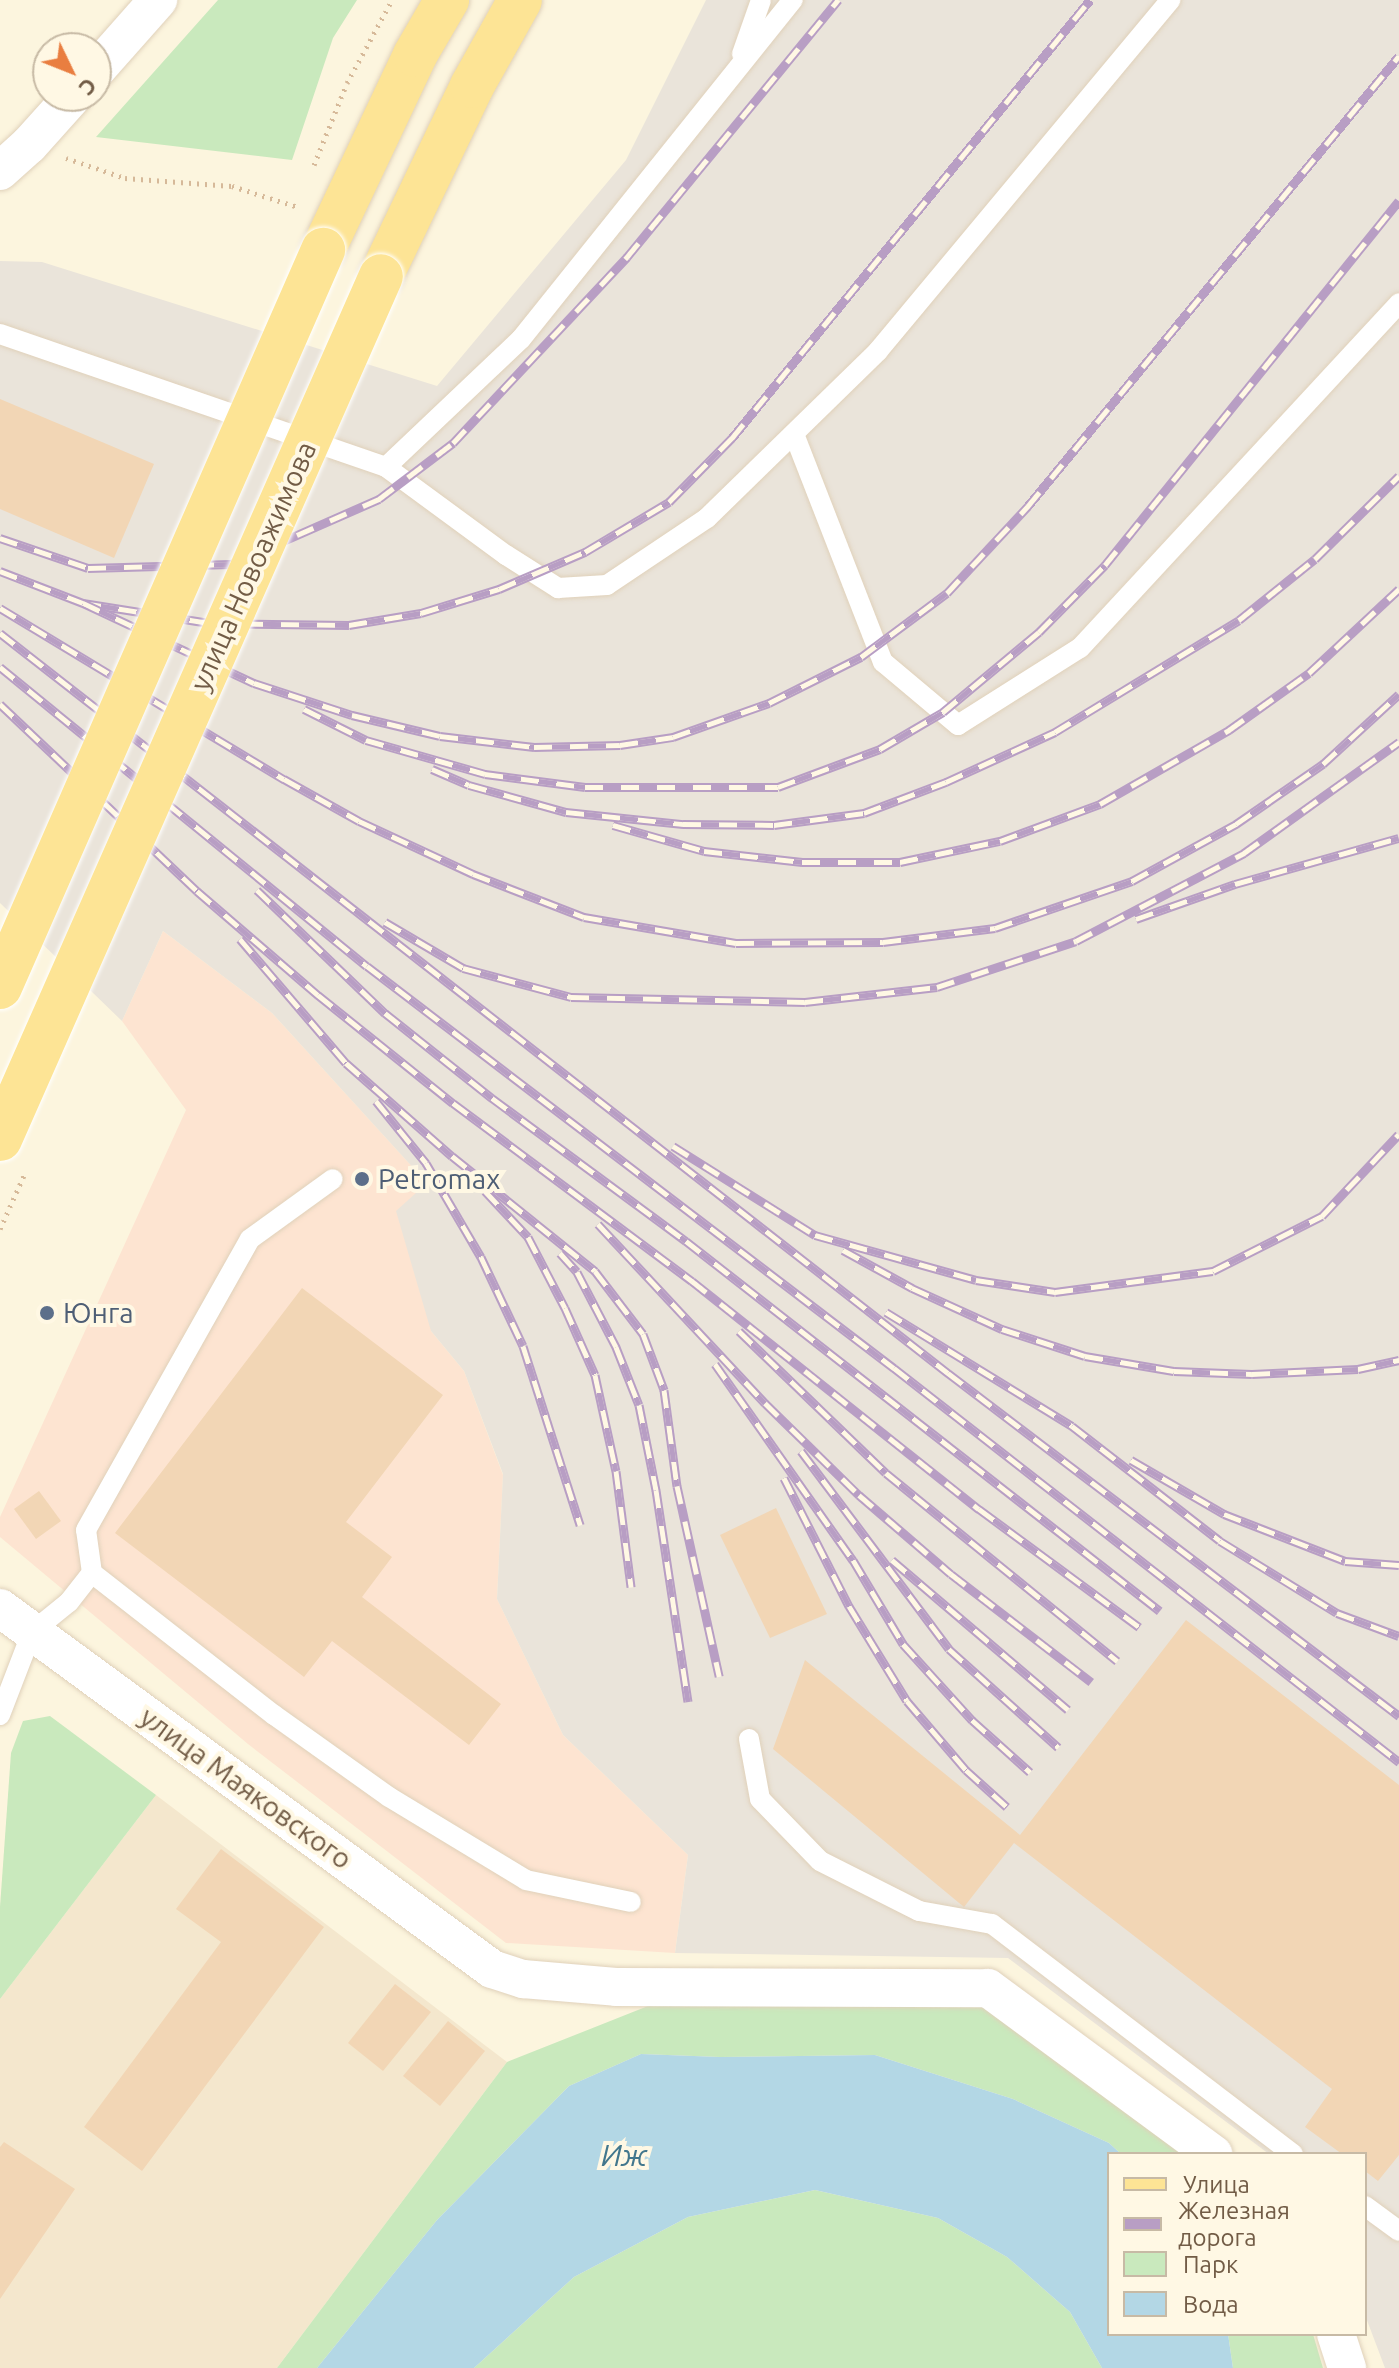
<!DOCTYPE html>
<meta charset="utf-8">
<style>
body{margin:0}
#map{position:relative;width:1399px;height:2368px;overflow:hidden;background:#fcf5de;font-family:Ubuntu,sans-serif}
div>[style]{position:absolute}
.residential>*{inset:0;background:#f4e7cd}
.commercial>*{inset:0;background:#fde4d1}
.industrial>*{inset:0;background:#eae4da}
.green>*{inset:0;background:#c9e9bd}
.water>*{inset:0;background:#b3d7e5}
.building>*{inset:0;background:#f2d6b5}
.path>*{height:5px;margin-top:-2.5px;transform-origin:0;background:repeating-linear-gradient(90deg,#d6b999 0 2px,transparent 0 8px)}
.roads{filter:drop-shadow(0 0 2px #e0d1ba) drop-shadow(0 0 2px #e0d1ba)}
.lane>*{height:20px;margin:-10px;padding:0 10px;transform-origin:10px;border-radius:10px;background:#fff}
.street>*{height:38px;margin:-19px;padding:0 19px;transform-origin:19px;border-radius:19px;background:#fff}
.primary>*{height:44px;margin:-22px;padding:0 22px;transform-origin:22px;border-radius:22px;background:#fde495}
.rail>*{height:9px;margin-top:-4.5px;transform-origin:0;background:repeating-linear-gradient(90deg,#fff8e4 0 18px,#b89ec4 0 36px);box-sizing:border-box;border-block:2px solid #b89ec4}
.path-bridge>*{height:5px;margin-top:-2.5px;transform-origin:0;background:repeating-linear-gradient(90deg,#d6b999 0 2px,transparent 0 8px)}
.bridges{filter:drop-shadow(0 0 2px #fff) drop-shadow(0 0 2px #fff)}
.primary-bridge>*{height:44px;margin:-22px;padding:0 22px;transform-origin:22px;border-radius:22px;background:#fde495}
.dots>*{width:22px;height:22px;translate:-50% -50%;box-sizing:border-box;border:4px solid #fff8e4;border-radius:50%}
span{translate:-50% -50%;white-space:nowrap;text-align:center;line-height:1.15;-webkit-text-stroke:8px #fff8e4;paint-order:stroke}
.street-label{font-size:28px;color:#725c46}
.service-label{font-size:28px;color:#4e5e75}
.left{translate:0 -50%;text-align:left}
.water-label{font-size:30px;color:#42778d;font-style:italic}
.legend{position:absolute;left:1107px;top:2152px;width:260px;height:184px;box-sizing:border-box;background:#fff8e4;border:2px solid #c7baa5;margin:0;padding:10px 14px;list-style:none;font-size:24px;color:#725c46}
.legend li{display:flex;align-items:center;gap:16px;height:40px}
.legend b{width:40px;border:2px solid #c7baa5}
.north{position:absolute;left:32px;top:32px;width:80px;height:80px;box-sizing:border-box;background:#fff8e4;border:2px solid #c7baa5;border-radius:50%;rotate:133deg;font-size:22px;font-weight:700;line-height:32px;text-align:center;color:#725c46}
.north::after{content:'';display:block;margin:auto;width:28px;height:36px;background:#e97e40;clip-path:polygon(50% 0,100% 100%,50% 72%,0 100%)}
</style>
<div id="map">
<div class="residential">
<i style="clip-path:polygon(156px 1795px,507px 2062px,277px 2368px,0 2368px,0 1999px)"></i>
</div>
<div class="commercial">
<i style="clip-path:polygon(163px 931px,272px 1013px,428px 1184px,431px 1331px,464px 1371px,503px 1475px,497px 1599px,563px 1735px,688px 1855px,675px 1953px,506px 1943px,248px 1744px,0 1537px,0 1517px,186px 1110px,122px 1021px)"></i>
</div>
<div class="industrial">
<i style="clip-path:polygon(706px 0,1399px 0,1399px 2368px,1385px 2368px,1365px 2315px,1365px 2154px,1269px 2154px,1008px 1958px,675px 1953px,688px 1855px,563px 1735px,497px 1599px,503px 1474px,464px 1371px,431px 1331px,396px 1211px,427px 1183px,272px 1013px,163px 931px,122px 1021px,0 903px,0 261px,42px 262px,437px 386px,626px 160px)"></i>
</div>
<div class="green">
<i style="clip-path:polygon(218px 0,357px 0,333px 38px,292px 160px,96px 137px)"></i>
<i style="clip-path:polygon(50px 1716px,156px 1795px,0 1999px,0 1907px,11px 1753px,23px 1721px)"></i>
<i style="clip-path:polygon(983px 1999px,1187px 2154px,1121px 2154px,1109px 2143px,1013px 2099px,875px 2055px,720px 2057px,641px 2054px,569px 2086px,437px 2220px,317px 2368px,277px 2368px,507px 2062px,648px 2006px)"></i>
<i style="clip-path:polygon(815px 2190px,938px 2218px,1007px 2257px,1070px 2312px,1102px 2368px,474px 2368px,574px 2277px,688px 2217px)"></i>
<i style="clip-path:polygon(1228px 2334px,1313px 2334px,1323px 2368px,1233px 2368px)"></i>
</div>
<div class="water">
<i style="clip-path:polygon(641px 2054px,720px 2057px,875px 2055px,1013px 2099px,1109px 2143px,1121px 2154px,1109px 2154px,1109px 2334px,1228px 2334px,1233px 2368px,1102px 2368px,1070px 2312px,1007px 2257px,938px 2218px,815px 2190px,688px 2217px,574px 2277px,474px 2368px,317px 2368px,437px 2220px,569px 2086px)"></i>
</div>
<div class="building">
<i style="clip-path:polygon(0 399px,154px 464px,114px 558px,0 509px)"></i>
<i style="clip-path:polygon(302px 1288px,443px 1395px,346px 1522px,392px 1557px,362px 1597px,501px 1704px,469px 1745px,332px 1641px,304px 1677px,115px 1533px)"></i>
<i style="clip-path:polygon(39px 1491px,61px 1521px,36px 1539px,14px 1509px)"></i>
<i style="clip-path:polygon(776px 1508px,827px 1614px,770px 1638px,720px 1535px)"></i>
<i style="clip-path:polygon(1186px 1620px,1399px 1785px,1399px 2155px,1378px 2181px,1365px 2171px,1365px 2154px,1342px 2154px,1305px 2127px,1332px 2089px,1014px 1843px,964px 1907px,773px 1749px,805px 1660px,1020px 1835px)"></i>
<i style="clip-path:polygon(221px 1849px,324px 1927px,142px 2171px,84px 2127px,221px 1942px,176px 1909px)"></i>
<i style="clip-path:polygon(395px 1984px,431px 2012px,383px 2071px,348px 2043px)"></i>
<i style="clip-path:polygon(448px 2021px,485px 2051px,440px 2106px,403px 2076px)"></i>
<i style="clip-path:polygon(4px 2142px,75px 2189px,0 2299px,0 2147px)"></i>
</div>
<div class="path">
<i style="left:66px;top:158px;width:62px;rotate:18.7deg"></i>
<i style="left:125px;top:178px;width:107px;rotate:4.3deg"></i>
<i style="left:232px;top:186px;width:69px;rotate:17.7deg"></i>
<i style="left:314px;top:165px;width:88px;rotate:-68.1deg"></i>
<i style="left:347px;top:83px;width:94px;rotate:-61.5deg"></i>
</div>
<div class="roads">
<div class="lane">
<i style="left:742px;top:54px;width:57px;rotate:-70.6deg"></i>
<i style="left:0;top:334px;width:408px;rotate:19deg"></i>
<i style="left:386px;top:467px;width:186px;rotate:-43.5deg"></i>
<i style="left:521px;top:339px;width:435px;rotate:-51.3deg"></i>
<i style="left:794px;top:434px;width:245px;rotate:68.7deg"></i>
<i style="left:883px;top:662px;width:98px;rotate:40deg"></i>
<i style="left:958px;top:725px;width:144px;rotate:-32.3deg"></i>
<i style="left:1080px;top:648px;width:470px;rotate:-47.2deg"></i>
<i style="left:386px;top:467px;width:149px;rotate:36.3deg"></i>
<i style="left:506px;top:555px;width:62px;rotate:32.4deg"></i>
<i style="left:558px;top:588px;width:49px;rotate:-3.5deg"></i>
<i style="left:607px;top:585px;width:120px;rotate:-33.8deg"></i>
<i style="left:707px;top:518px;width:239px;rotate:-44.3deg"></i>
<i style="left:878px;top:351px;width:457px;rotate:-50.2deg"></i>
<i style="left:92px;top:1573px;width:231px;rotate:38deg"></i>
<i style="left:274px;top:1715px;width:141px;rotate:35.5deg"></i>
<i style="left:389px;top:1797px;width:160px;rotate:31.2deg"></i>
<i style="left:526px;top:1880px;width:107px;rotate:11.8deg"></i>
<i style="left:0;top:1715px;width:89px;rotate:-68.9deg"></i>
<i style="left:32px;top:1632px;width:48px;rotate:-39deg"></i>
<i style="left:69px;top:1602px;width:37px;rotate:-52deg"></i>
<i style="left:92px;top:1573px;width:43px;rotate:-97.9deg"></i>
<i style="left:86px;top:1530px;width:334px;rotate:-60.6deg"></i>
<i style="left:250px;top:1239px;width:102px;rotate:-35.9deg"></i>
<i style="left:749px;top:1739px;width:61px;rotate:79.6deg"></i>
<i style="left:760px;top:1799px;width:86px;rotate:45.9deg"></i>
<i style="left:820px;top:1861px;width:111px;rotate:26.8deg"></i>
<i style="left:919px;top:1911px;width:74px;rotate:10.1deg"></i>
<i style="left:992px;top:1924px;width:379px;rotate:37.4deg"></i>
<i style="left:1365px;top:2206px;width:42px;rotate:36.3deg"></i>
</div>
<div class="street">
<i style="left:96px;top:70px;width:94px;rotate:-48.5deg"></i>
<i style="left:0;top:171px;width:39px;rotate:-42deg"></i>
<i style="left:29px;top:145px;width:66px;rotate:-48.1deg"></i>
<i style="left:0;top:1608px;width:610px;rotate:36.27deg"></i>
<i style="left:492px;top:1969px;width:33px;rotate:18deg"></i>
<i style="left:523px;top:1979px;width:93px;rotate:4.9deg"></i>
<i style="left:616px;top:1987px;width:372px;rotate:0.2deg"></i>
<i style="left:988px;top:1988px;width:280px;rotate:36.4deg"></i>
<i style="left:1336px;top:2334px;width:36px;rotate:72deg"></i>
</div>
<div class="primary">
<i style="left:323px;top:250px;width:216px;rotate:-64.7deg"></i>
<i style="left:415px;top:55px;width:64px;rotate:-59.8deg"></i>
<i style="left:381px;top:276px;width:211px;rotate:-64.4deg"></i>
<i style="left:472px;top:86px;width:98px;rotate:-60.8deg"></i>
</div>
</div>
<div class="rail">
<i style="left:0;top:538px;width:93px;rotate:18.8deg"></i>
<i style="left:88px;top:568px;width:143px;rotate:-1.6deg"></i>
<i style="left:231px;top:564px;width:162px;rotate:-23.7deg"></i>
<i style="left:379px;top:499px;width:93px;rotate:-37.1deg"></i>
<i style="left:453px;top:443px;width:255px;rotate:-46.9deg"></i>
<i style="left:627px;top:257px;width:333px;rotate:-50.6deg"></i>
<i style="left:0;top:571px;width:89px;rotate:21.1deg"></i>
<i style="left:83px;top:603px;width:128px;rotate:9deg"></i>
<i style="left:209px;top:623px;width:140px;rotate:0.8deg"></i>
<i style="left:349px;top:625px;width:73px;rotate:-9.5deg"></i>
<i style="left:421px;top:613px;width:82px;rotate:-17.1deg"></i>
<i style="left:499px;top:589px;width:94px;rotate:-23.3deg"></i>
<i style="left:585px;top:552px;width:98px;rotate:-30.8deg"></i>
<i style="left:669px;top:502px;width:90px;rotate:-45.5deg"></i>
<i style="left:732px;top:438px;width:566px;rotate:-50.74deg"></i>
<i style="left:83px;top:603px;width:189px;rotate:25.1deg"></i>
<i style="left:254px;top:683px;width:103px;rotate:18.1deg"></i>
<i style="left:352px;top:715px;width:90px;rotate:13.4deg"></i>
<i style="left:440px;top:736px;width:95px;rotate:6.7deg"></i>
<i style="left:534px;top:747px;width:86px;rotate:-1.3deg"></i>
<i style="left:620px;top:745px;width:54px;rotate:-8.6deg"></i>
<i style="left:673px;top:737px;width:102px;rotate:-19.5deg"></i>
<i style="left:769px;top:703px;width:103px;rotate:-26.6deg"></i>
<i style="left:861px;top:657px;width:107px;rotate:-36.7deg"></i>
<i style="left:947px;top:593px;width:119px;rotate:-47deg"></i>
<i style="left:1028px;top:506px;width:583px;rotate:-50.5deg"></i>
<i style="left:0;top:608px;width:332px;rotate:31.1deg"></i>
<i style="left:284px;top:779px;width:86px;rotate:29.2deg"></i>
<i style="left:359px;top:821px;width:126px;rotate:24.9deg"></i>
<i style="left:473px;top:874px;width:119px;rotate:21.2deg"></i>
<i style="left:584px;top:917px;width:154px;rotate:9.7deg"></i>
<i style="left:736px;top:943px;width:147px;rotate:-0.4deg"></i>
<i style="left:883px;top:942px;width:113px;rotate:-7.1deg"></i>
<i style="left:995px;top:928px;width:145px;rotate:-18.9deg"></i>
<i style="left:1132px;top:881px;width:119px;rotate:-28.7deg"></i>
<i style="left:1236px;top:824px;width:106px;rotate:-34.6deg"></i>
<i style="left:1323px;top:764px;width:103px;rotate:-42.6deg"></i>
<i style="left:0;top:633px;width:1203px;rotate:37.98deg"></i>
<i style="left:948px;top:1373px;width:567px;rotate:37.25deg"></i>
<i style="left:0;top:667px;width:473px;rotate:39.2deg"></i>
<i style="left:367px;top:966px;width:663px;rotate:37.34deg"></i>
<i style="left:894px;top:1368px;width:641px;rotate:37.96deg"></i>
<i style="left:0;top:704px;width:272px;rotate:43.5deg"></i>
<i style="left:197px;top:891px;width:160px;rotate:40.7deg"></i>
<i style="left:318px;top:995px;width:173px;rotate:38.7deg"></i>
<i style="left:453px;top:1103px;width:298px;rotate:36.7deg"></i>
<i style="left:692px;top:1281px;width:367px;rotate:38.5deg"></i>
<i style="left:979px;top:1509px;width:199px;rotate:36.4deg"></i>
<i style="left:304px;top:709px;width:69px;rotate:26.6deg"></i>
<i style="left:366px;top:740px;width:124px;rotate:15.9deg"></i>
<i style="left:485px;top:774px;width:101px;rotate:7.4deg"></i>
<i style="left:585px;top:787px;width:193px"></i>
<i style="left:778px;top:787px;width:109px;rotate:-20.4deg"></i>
<i style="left:880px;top:749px;width:73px;rotate:-30.4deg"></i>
<i style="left:943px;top:712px;width:125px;rotate:-39.8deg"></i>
<i style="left:1039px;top:632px;width:94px;rotate:-45.4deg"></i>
<i style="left:1105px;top:565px;width:468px;rotate:-51.1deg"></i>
<i style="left:432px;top:769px;width:40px;rotate:23.4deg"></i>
<i style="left:469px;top:785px;width:101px;rotate:15.6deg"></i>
<i style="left:566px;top:812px;width:118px;rotate:5.9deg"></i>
<i style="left:683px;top:824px;width:91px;rotate:0.6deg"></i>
<i style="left:774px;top:825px;width:91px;rotate:-7.6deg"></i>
<i style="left:864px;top:813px;width:88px;rotate:-20.7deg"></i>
<i style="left:946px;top:782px;width:120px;rotate:-24.6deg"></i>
<i style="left:1055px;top:732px;width:215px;rotate:-31.3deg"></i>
<i style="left:1239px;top:620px;width:97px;rotate:-38.8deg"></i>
<i style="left:1315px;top:559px;width:118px;rotate:-44.7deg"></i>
<i style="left:613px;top:825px;width:95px;rotate:15.9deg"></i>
<i style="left:704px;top:851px;width:99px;rotate:6.4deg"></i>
<i style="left:802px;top:862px;width:98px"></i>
<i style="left:900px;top:862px;width:102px;rotate:-11.9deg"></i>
<i style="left:1000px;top:841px;width:107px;rotate:-20.3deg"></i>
<i style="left:1100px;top:804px;width:149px;rotate:-29.8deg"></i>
<i style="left:1229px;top:730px;width:98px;rotate:-35.5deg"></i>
<i style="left:1309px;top:673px;width:123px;rotate:-43deg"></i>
<i style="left:257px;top:890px;width:178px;rotate:43.9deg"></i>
<i style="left:385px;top:1013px;width:137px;rotate:38.5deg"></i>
<i style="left:492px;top:1098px;width:241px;rotate:36.4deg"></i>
<i style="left:686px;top:1241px;width:601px;rotate:37.98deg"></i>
<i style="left:1136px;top:919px;width:105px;rotate:-19.5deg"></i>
<i style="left:1235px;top:884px;width:170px;rotate:-15.7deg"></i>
<i style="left:385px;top:922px;width:91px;rotate:30.5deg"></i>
<i style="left:463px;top:968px;width:112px;rotate:15deg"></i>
<i style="left:571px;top:997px;width:234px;rotate:1.2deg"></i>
<i style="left:805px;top:1002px;width:133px;rotate:-6.5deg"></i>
<i style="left:937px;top:987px;width:146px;rotate:-18.3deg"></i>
<i style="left:1076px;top:941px;width:190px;rotate:-27.6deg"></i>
<i style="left:1244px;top:853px;width:191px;rotate:-35.6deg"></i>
<i style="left:240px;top:939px;width:163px;rotate:49.5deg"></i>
<i style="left:346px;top:1063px;width:141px;rotate:41.3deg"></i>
<i style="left:452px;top:1156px;width:184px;rotate:38.8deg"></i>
<i style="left:595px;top:1271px;width:79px;rotate:52.7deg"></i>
<i style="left:643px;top:1334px;width:60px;rotate:69.4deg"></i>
<i style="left:664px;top:1390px;width:97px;rotate:82.3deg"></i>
<i style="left:677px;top:1486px;width:195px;rotate:77.5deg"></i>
<i style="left:376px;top:1101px;width:80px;rotate:51.1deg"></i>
<i style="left:426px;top:1163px;width:109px;rotate:59.7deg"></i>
<i style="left:481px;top:1257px;width:98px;rotate:64.7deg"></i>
<i style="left:523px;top:1346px;width:188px;rotate:72.3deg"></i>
<i style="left:673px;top:1146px;width:168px;rotate:32.1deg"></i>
<i style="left:815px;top:1235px;width:167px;rotate:15.6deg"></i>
<i style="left:976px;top:1280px;width:80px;rotate:8.6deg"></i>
<i style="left:1055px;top:1292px;width:159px;rotate:-7.6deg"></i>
<i style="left:1213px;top:1271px;width:122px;rotate:-26.8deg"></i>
<i style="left:1322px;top:1216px;width:112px;rotate:-46.8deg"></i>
<i style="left:485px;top:1191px;width:63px;rotate:46.9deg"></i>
<i style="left:528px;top:1237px;width:80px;rotate:62.5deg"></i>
<i style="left:565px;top:1308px;width:73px;rotate:65.9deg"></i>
<i style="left:595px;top:1375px;width:98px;rotate:77.7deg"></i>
<i style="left:616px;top:1471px;width:117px;rotate:82.6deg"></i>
<i style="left:598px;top:1224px;width:245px;rotate:47deg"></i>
<i style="left:765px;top:1403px;width:132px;rotate:44.4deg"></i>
<i style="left:859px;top:1495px;width:121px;rotate:40.7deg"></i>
<i style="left:951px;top:1574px;width:177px;rotate:37.6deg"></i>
<i style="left:843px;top:1250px;width:79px;rotate:28.8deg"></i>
<i style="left:912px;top:1288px;width:99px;rotate:24.5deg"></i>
<i style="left:1002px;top:1329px;width:87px;rotate:18deg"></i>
<i style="left:1085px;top:1356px;width:90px;rotate:9.6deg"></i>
<i style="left:1174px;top:1371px;width:78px;rotate:2.2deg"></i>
<i style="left:1252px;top:1374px;width:106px;rotate:-2.7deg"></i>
<i style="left:1358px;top:1369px;width:42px;rotate:-12.4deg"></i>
<i style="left:560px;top:1253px;width:25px;rotate:48deg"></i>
<i style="left:577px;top:1272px;width:85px;rotate:62.5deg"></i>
<i style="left:616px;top:1347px;width:62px;rotate:68.4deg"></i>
<i style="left:639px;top:1405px;width:87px;rotate:78.7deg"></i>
<i style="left:656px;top:1490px;width:214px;rotate:81.4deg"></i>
<i style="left:886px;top:1312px;width:218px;rotate:31.5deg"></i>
<i style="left:1072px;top:1426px;width:187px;rotate:37.8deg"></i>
<i style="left:1220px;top:1541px;width:137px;rotate:31.6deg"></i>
<i style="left:1337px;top:1613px;width:66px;rotate:20.4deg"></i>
<i style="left:739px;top:1331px;width:204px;rotate:44deg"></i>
<i style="left:886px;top:1473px;width:298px;rotate:39.1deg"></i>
<i style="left:715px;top:1364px;width:240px;rotate:54.9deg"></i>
<i style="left:853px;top:1560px;width:98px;rotate:59.2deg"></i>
<i style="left:903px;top:1644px;width:103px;rotate:47.8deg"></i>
<i style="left:972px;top:1720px;width:78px;rotate:41.9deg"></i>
<i style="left:801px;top:1451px;width:247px;rotate:53.2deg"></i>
<i style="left:949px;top:1649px;width:147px;rotate:42deg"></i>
<i style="left:1131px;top:1460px;width:108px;rotate:30.1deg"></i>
<i style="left:1224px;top:1514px;width:130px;rotate:21.2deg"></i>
<i style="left:1345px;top:1561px;width:54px;rotate:4.2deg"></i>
<i style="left:784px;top:1478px;width:144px;rotate:63.1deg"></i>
<i style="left:849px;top:1606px;width:111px;rotate:58.6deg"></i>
<i style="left:907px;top:1701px;width:91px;rotate:49.5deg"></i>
<i style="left:966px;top:1770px;width:55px;rotate:42.1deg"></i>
<i style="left:892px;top:1560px;width:231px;rotate:40.4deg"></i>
</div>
<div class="path-bridge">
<i style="left:0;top:1229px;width:61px;rotate:-65.9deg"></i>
</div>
<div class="bridges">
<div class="primary-bridge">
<i style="left:0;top:987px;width:805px;rotate:-66.33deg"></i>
<i style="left:0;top:1139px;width:943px;rotate:-66.18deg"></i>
</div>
</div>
<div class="dots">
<i style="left:362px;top:1179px;background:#5c6f8a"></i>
<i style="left:47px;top:1313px;background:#5c6f8a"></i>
</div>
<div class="street-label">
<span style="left:253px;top:566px;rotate:-66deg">улица Новоажимова</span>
<span style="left:246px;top:1788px;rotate:36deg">улица Маяковского</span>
</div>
<div class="service-label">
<span class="left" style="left:378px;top:1179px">Petromax</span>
<span class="left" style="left:63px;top:1313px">Юнга</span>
</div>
<div class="water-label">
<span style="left:624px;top:2155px">Иж</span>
</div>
<ul class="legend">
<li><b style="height:10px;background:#fde495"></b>Улица</li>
<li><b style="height:10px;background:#b89ec4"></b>Железная дорога</li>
<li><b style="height:22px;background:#c9e9bd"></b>Парк</li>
<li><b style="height:22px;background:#b3d7e5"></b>Вода</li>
</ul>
<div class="north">С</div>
</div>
